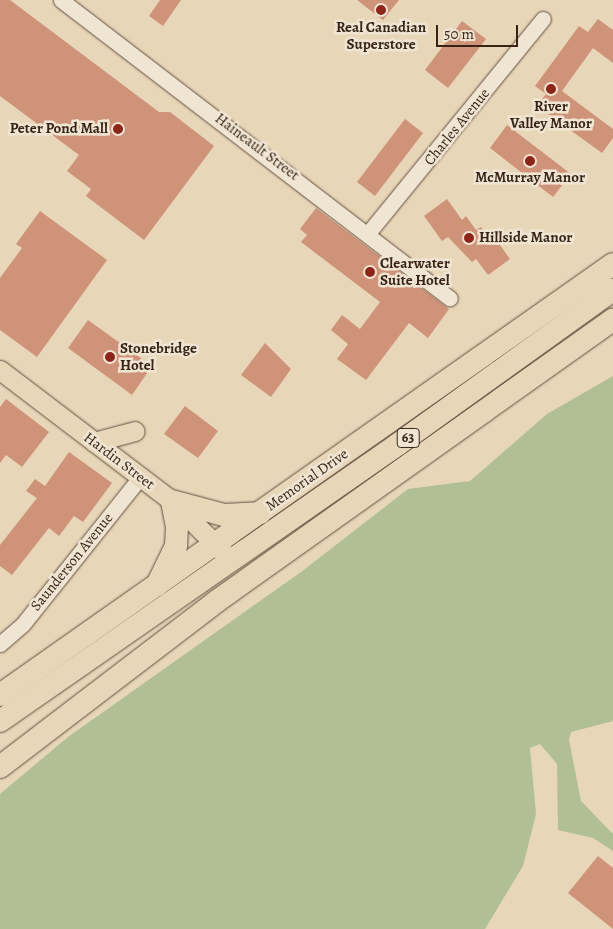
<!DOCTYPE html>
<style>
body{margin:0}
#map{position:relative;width:613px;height:929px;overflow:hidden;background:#e8d6b9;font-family:Alegreya,serif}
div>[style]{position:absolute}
.green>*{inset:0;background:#b0bf94}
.building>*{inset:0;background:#cf9379}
.roads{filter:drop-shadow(0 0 1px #635040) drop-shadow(0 0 1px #635040)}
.minor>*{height:15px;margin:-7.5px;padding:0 7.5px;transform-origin:7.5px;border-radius:7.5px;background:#f0e4d2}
.major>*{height:19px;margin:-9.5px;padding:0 9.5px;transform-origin:9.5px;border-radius:9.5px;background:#e8d6b9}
.highway>*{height:22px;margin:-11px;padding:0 11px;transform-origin:11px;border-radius:11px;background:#e8d6b9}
.dots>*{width:14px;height:14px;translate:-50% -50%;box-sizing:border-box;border:2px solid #f0e4d2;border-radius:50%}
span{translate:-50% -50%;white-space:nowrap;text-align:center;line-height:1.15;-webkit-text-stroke:5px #f0e4d2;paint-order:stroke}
.shield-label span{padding:1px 4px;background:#f0e4d2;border:1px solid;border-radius:4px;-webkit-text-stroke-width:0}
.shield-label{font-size:14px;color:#372417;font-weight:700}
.poi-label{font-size:15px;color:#372417;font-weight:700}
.right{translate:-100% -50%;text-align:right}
.left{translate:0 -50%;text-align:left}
.street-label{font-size:15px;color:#372417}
.scale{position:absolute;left:436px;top:25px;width:82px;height:22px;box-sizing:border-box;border:2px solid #372417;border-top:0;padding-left:6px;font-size:15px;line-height:18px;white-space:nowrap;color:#372417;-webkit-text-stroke:4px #f0e4d2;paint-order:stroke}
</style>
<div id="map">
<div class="green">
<i style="clip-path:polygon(613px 376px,613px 721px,571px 732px,569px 740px,581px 801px,613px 834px,613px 851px,593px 838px,558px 830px,557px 764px,540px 744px,530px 748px,536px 814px,523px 866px,485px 929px,0 929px,0 794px,68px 737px,301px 572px,408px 489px,470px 481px,547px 414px)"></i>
</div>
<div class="building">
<i style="clip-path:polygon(0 0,10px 0,159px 112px,170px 112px,214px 146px,144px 240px,86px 196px,91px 189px,67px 171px,79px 155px,0 96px)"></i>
<i style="clip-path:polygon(160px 0,181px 0,163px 26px,149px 16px)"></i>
<i style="clip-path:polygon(357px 0,399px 0,383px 20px)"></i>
<i style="clip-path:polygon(598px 19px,613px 30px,613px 63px,593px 48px,562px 91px,613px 129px,613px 138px,602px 153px,537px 106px,546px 94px,535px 86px,579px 26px,588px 32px)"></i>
<i style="clip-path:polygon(462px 21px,486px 39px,448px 88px,425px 70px)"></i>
<i style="clip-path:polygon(405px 119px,423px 133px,375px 196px,357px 182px)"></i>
<i style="clip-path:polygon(507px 125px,571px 174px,553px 197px,490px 148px)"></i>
<i style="clip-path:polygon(447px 199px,462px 220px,466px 216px,476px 230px,481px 227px,491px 241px,495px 238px,510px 259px,488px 275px,476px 259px,472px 262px,448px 237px,442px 241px,424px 216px)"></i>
<i style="clip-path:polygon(316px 208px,449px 309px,428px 338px,409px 323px,366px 380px,337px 359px,348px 344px,331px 330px,342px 315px,360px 329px,380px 302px,301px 242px,307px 235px,300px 229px)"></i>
<i style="clip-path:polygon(40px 211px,107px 260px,37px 357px,0 330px,0 278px,22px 248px,16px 244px)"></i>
<i style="clip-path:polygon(88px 320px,152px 366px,132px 395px,68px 348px)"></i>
<i style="clip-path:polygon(265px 343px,291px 369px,271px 397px,241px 375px)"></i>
<i style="clip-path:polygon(6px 399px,49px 432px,22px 467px,6px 455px,0 463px,0 407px)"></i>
<i style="clip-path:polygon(185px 406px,218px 431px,198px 458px,164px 434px)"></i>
<i style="clip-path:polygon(69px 452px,112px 483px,83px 522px,74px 516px,59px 536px,49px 528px,12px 575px,0 566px,0 545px,37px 498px,26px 491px,35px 479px,45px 486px)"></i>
<i style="clip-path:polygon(598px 856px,613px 868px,613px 929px,568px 893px)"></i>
</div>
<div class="roads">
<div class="minor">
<i style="left:61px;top:0;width:490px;rotate:37.5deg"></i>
<i style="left:369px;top:232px;width:275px;rotate:-50.8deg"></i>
<i style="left:0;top:644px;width:30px;rotate:-41deg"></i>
<i style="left:23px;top:624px;width:189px;rotate:-51.4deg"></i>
</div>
<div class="major">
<i style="left:0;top:370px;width:216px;rotate:37.3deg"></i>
<i style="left:172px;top:501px;width:75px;rotate:45deg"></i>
<i style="left:94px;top:442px;width:42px;rotate:-15deg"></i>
</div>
<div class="highway">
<i style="left:172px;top:501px;width:54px;rotate:15.1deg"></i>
<i style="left:224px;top:515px;width:36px;rotate:-3deg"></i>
<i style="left:157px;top:585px;width:43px;rotate:-64deg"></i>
<i style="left:176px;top:546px;width:19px;rotate:-87deg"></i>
<i style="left:177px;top:527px;width:26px;rotate:-101deg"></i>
<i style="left:0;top:695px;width:749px;rotate:-35.11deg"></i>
<i style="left:0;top:721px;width:484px;rotate:-34.8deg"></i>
<i style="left:397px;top:445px;width:266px;rotate:-35.7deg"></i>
<i style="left:0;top:767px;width:273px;rotate:-37.4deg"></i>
<i style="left:217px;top:601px;width:486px;rotate:-35.4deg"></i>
</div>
</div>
<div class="dots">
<i style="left:381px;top:10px;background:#8f2418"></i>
<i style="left:551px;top:89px;background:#8f2418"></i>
<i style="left:118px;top:129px;background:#8f2418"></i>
<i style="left:530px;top:161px;background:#8f2418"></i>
<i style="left:469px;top:238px;background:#8f2418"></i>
<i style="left:370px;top:272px;background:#8f2418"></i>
<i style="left:110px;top:357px;background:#8f2418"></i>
</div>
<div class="shield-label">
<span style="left:408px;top:438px">63</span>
</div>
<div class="poi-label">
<span style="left:381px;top:36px">Real Canadian<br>Superstore</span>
<span style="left:551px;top:115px">River<br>Valley Manor</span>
<span class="right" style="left:108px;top:129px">Peter Pond Mall</span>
<span style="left:530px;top:178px">McMurray Manor</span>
<span class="left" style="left:479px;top:238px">Hillside Manor</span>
<span class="left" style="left:380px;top:272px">Clearwater<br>Suite Hotel</span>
<span class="left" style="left:120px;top:357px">Stonebridge<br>Hotel</span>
</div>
<div class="street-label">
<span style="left:457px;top:127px;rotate:-51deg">Charles Avenue</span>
<span style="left:257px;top:147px;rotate:37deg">Haineault Street</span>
<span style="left:119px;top:461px;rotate:37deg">Hardin Street</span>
<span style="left:307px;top:480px;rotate:-35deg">Memorial Drive</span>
<span style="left:72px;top:562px;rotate:-51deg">Saunderson Avenue</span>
</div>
<div class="scale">50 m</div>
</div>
